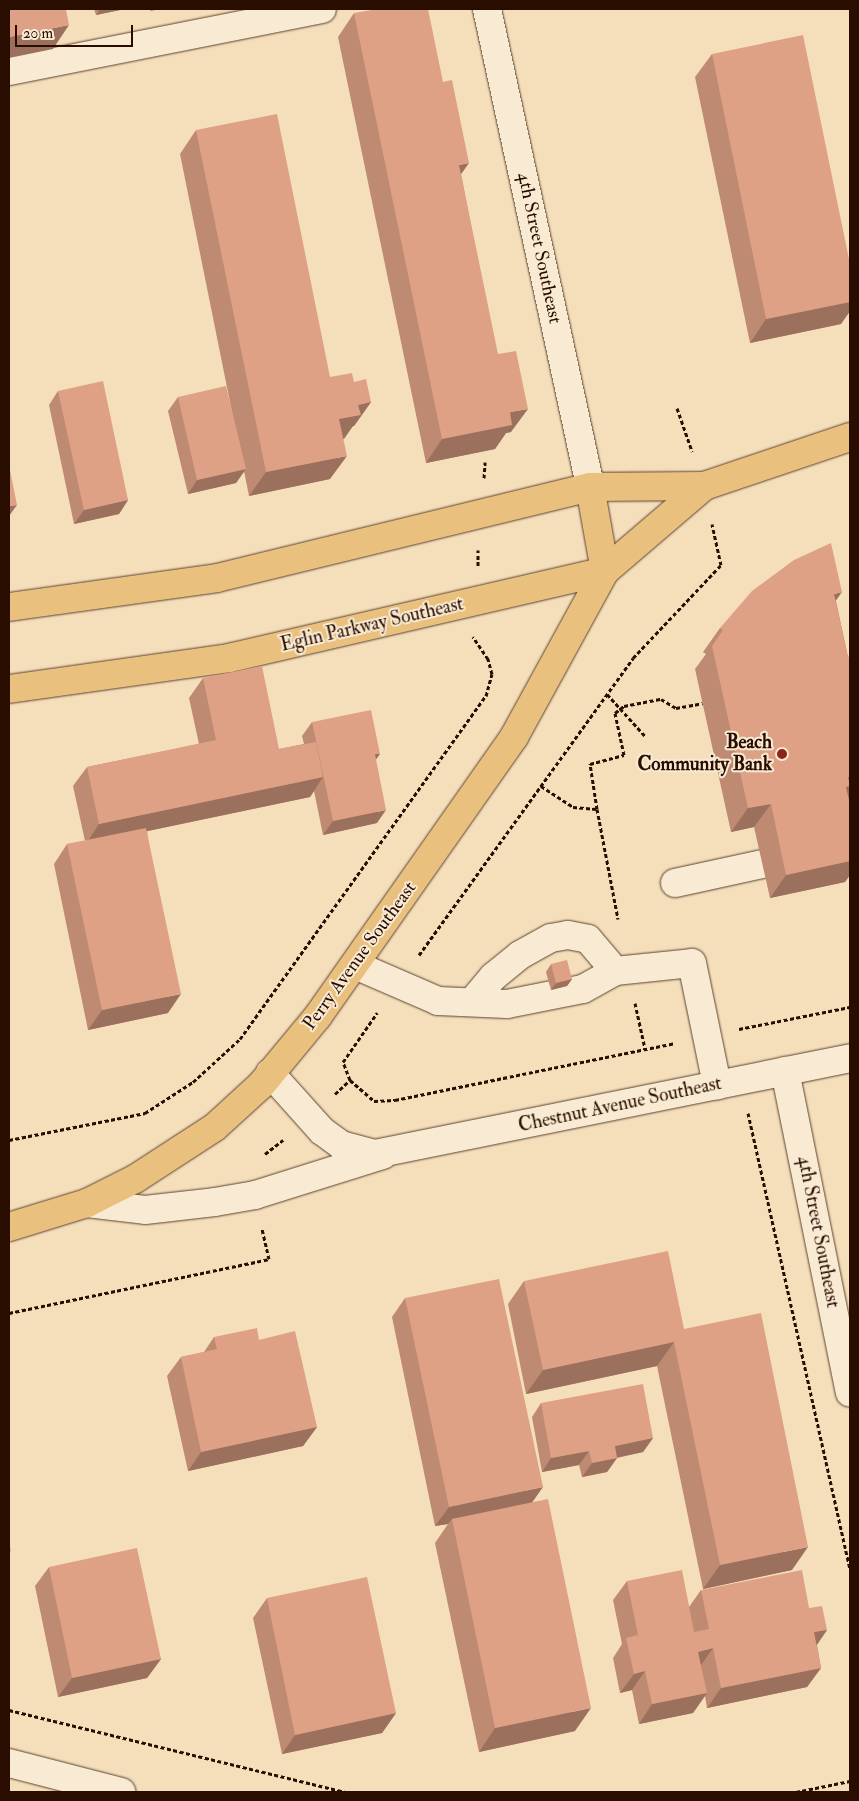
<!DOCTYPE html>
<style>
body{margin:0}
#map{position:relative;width:859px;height:1801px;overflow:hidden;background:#f5dfbb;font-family:"IM FELL Double Pica",serif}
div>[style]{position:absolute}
.path>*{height:3px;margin-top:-1.5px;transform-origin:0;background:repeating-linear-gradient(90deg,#290d00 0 4px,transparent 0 6.5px)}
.roads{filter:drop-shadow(0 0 1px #5c422f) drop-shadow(0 0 1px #5c422f)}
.minor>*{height:28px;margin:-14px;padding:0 14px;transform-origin:14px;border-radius:14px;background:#f8ead3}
.major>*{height:28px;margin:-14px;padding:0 14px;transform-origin:14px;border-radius:14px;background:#eac07e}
.highway>*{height:28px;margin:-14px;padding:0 14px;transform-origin:14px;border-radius:14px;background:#eac07e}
.wall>*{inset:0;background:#bf8a72}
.shaded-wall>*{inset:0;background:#9b715d}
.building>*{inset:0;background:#dea185}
.dots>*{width:14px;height:14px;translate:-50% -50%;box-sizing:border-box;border:2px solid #f8ead3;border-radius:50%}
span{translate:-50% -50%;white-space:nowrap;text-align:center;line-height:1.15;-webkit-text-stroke:4px #f8ead3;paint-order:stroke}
.street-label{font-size:19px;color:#290d00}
.poi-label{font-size:19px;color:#290d00;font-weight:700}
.right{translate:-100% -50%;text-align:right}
.frame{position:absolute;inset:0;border:10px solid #290d00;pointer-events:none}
.scale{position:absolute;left:15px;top:25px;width:118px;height:22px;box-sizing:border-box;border:2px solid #290d00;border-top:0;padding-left:6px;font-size:15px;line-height:18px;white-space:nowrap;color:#290d00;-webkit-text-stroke:4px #f8ead3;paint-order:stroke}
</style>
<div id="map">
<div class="path">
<i style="left:677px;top:408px;width:46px;rotate:70.8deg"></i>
<i style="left:484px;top:478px;width:16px;rotate:-86deg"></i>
<i style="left:478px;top:566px;width:16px;rotate:-90deg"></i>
<i style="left:607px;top:694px;width:58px;rotate:47.8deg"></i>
<i style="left:541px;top:786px;width:38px;rotate:33deg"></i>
<i style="left:573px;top:807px;width:24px;rotate:5deg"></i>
<i style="left:597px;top:809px;width:112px;rotate:79.2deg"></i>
<i style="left:597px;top:809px;width:46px;rotate:-98.8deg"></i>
<i style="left:590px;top:764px;width:35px;rotate:-15deg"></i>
<i style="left:624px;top:755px;width:43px;rotate:-102.1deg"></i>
<i style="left:615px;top:713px;width:11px;rotate:-38deg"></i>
<i style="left:624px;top:706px;width:38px;rotate:-11deg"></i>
<i style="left:661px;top:699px;width:17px;rotate:31deg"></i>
<i style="left:676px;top:708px;width:27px;rotate:-10deg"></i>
<i style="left:419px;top:955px;width:366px;rotate:-54.2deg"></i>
<i style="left:633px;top:658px;width:128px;rotate:-46.6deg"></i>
<i style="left:721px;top:565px;width:42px;rotate:-102.4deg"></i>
<i style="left:635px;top:1003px;width:47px;rotate:77.7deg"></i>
<i style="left:739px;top:1029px;width:113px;rotate:-11.2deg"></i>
<i style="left:350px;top:1080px;width:19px;rotate:-111deg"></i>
<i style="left:343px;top:1062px;width:60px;rotate:-55.2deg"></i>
<i style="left:335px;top:1094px;width:21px;rotate:-43deg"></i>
<i style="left:350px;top:1080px;width:32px;rotate:41deg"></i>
<i style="left:374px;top:1101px;width:21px;rotate:-3deg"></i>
<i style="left:395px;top:1100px;width:285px;rotate:-11.5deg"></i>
<i style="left:748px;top:1113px;width:466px;rotate:77.4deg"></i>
<i style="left:9px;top:1140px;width:139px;rotate:-11.2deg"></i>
<i style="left:145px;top:1113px;width:57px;rotate:-32.9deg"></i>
<i style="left:193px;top:1082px;width:64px;rotate:-42.5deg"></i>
<i style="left:240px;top:1039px;width:422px;rotate:-54.4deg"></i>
<i style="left:486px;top:696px;width:23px;rotate:-75deg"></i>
<i style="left:492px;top:674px;width:16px;rotate:-105deg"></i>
<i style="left:488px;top:659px;width:27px;rotate:-124deg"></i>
<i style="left:265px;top:1154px;width:23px;rotate:-38deg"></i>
<i style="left:9px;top:1313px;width:266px;rotate:-11.7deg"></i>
<i style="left:269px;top:1259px;width:32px;rotate:-103deg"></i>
<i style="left:9px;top:1710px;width:346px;rotate:13.7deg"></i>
<i style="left:796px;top:1792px;width:55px;rotate:-11.5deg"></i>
</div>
<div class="roads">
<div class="minor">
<i style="left:487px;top:9px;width:489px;rotate:77.8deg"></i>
<i style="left:9px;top:71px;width:319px;rotate:-11.2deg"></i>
<i style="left:675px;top:883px;width:89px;rotate:-12.3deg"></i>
<i style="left:355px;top:965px;width:90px;rotate:23.4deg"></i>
<i style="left:438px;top:1001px;width:69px;rotate:2.5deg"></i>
<i style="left:507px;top:1004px;width:77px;rotate:-11.2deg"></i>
<i style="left:583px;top:989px;width:37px;rotate:-29deg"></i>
<i style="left:615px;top:971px;width:77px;rotate:-5.9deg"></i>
<i style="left:692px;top:963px;width:125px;rotate:78.4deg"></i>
<i style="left:472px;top:1002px;width:33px;rotate:-50deg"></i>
<i style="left:493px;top:977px;width:35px;rotate:-39deg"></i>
<i style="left:520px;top:955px;width:35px;rotate:-29deg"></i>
<i style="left:551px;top:938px;width:17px;rotate:-10deg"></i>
<i style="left:568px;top:935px;width:20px;rotate:11deg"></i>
<i style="left:588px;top:939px;width:42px;rotate:49.8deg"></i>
<i style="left:785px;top:1071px;width:328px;rotate:78.6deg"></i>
<i style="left:270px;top:1073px;width:78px;rotate:48.1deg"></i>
<i style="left:322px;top:1131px;width:24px;rotate:36deg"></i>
<i style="left:341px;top:1145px;width:35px;rotate:15deg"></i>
<i style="left:375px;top:1154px;width:485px;rotate:-11.4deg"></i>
<i style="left:87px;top:1203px;width:58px;rotate:6.9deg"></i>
<i style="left:145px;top:1210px;width:70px;rotate:-6.5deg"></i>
<i style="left:215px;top:1202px;width:41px;rotate:-9.9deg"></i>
<i style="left:255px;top:1195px;width:134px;rotate:-17.4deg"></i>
<i style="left:9px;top:1763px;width:116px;rotate:14.5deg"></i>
</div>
<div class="major">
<i style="left:9px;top:1227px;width:82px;rotate:-17.1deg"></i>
<i style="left:87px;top:1203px;width:54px;rotate:-26.6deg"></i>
<i style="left:135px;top:1179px;width:95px;rotate:-33deg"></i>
<i style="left:215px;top:1127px;width:62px;rotate:-42.4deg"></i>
<i style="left:261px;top:1085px;width:89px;rotate:-50.4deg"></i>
<i style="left:318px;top:1016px;width:341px;rotate:-54.9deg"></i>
<i style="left:514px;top:737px;width:189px;rotate:-61.3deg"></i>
<i style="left:605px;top:571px;width:85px;rotate:-100.1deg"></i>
</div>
<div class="highway">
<i style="left:9px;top:607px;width:210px;rotate:-7.9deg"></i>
<i style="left:217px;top:578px;width:384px;rotate:-13.7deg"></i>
<i style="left:590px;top:487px;width:114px;rotate:-0.5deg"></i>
<i style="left:704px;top:486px;width:154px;rotate:-18.6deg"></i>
<i style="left:9px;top:689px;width:222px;rotate:-8deg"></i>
<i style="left:229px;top:658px;width:386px;rotate:-13deg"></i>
<i style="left:605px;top:571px;width:130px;rotate:-40.6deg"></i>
</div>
</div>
<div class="wall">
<i style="clip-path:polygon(94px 9px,125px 9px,96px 15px)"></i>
<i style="clip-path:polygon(354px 13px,461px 174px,511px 432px,506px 433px,495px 449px,426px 463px,338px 37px)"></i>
<i style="clip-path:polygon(712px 54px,850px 264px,850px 311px,841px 324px,750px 343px,695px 77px)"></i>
<i style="clip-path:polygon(196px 130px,330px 377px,354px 382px,371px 402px,354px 426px,353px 426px,343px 439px,330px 479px,249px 496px,244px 471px,236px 483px,188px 494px,168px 411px,178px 397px,235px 427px,180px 154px)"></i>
<i style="clip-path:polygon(58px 391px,128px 500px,119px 514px,74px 524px,49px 405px)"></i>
<i style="clip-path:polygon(836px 601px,848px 657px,850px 656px,850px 797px,849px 797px,850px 805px,850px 875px,845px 882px,770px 898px,754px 827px,731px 832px,695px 669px,706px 654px,703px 652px,720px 628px)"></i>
<i style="clip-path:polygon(203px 678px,279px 749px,304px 744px,302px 736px,312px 722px,376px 760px,377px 823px,323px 835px,314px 791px,310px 797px,147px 831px,168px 1013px,88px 1030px,54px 864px,67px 844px,85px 841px,73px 786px,87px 767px,199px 744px,189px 698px)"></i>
<i style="clip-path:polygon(551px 964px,572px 979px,567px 986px,551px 990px,546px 972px)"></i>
<i style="clip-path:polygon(524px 1281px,684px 1329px,792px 1570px,703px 1589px,657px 1366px,526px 1394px,508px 1304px)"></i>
<i style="clip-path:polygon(405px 1298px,532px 1502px,575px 1731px,479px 1752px,435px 1543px,448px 1524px,435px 1526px,392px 1317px)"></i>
<i style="clip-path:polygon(214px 1337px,259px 1340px,317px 1427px,303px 1446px,188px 1471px,167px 1376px,181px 1357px,204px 1352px)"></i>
<i style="clip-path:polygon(541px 1403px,653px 1438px,643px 1452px,617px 1458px,607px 1472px,582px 1477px,579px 1465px,542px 1472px,532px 1417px)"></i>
<i style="clip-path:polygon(49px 1567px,161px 1659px,147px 1678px,58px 1697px,35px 1586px)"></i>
<i style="clip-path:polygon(627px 1581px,689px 1607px,701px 1590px,809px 1608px,827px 1630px,817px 1645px,821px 1668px,807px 1687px,707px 1708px,705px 1696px,693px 1713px,639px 1724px,632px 1690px,620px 1693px,613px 1658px,622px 1644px,613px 1600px)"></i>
<i style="clip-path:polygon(267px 1598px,396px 1713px,382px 1733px,282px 1754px,253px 1618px)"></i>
</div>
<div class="shaded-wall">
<i style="clip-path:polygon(100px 9px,125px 9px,96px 15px)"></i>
<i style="clip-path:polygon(152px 9px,161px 9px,150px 11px)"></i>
<i style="clip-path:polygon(69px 25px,53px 49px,9px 58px,9px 37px)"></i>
<i style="clip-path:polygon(469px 163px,452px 187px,459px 165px)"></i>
<i style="clip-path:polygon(850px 302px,850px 311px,841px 324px,750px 343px,766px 319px)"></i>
<i style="clip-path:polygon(371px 402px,354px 426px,353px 426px,344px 439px,322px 443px,339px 419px,358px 405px)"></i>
<i style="clip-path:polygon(528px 409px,511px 432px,506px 433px,495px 449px,426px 463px,442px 439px,510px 412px)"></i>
<i style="clip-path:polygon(347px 456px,330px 479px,249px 496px,266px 472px)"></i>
<i style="clip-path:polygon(246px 469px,236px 483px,188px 494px,197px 480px)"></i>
<i style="clip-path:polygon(128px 500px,119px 514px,74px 524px,84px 510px)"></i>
<i style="clip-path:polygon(17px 505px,9px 516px,9px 506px)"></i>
<i style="clip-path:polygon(842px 592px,825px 616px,834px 594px)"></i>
<i style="clip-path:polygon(375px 754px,380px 754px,370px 768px)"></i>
<i style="clip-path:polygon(323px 777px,310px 797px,86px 844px,99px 824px)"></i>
<i style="clip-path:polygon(848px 777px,850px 777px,850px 797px,841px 799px)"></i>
<i style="clip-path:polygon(771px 804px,754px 827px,731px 832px,748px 808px)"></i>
<i style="clip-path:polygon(386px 810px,377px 823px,323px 835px,333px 821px)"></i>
<i style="clip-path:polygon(850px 861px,850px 875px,845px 882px,770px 898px,786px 875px)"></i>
<i style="clip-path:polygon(572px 979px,567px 986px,551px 990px,556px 983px)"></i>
<i style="clip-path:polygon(181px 994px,168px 1013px,88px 1030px,102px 1010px)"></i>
<i style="clip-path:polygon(674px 1342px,657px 1366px,526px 1394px,543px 1370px)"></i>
<i style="clip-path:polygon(317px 1427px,303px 1446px,188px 1471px,201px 1452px)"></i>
<i style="clip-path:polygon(653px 1438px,643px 1452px,605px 1460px,615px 1446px)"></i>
<i style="clip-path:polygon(589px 1451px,579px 1465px,542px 1472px,551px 1458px)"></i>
<i style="clip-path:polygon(617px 1458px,607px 1472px,582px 1477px,592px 1463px)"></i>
<i style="clip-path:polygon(543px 1487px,529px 1507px,452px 1519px,448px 1524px,435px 1526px,449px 1507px)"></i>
<i style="clip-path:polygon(808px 1547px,792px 1570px,703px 1589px,720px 1565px)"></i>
<i style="clip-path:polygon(827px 1630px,813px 1650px,814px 1632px)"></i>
<i style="clip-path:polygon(713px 1648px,699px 1668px,698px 1652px)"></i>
<i style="clip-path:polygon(161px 1659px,147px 1678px,58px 1697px,72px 1678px)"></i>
<i style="clip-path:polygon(821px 1668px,807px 1687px,707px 1708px,721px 1688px)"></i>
<i style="clip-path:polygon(645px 1671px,632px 1690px,620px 1693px,634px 1674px)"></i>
<i style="clip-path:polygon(707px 1693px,693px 1713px,639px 1724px,652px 1704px)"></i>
<i style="clip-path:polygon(591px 1708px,575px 1731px,479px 1752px,495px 1728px)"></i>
<i style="clip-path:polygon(396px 1713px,382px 1733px,282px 1754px,295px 1735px)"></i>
</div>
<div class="building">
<i style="clip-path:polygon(9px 9px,66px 9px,69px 25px,9px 37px)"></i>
<i style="clip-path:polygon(378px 9px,428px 9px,443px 82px,452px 80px,469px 163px,459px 165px,498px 354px,516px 351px,528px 409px,510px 412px,512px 425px,442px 439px,354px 13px)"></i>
<i style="clip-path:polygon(803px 35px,850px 264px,850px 302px,766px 319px,712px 54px)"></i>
<i style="clip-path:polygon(277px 114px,330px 377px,352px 373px,354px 382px,366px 379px,371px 402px,358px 405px,361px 415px,339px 419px,347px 456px,266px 472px,196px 130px)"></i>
<i style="clip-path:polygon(103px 381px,128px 500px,84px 510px,58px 391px)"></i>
<i style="clip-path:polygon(226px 386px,246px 469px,197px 480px,178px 397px)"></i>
<i style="clip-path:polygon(9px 465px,17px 505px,9px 506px)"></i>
<i style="clip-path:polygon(831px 543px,842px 592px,834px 594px,848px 657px,850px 656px,850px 777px,848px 777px,850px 786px,846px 787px,850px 805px,850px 861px,786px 875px,771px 804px,748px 808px,712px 646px,723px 630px,720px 628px,752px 591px,794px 560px)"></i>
<i style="clip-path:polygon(262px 666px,279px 749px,316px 742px,323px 777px,99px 824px,87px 767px,216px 740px,203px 678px)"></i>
<i style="clip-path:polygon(371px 710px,380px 754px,375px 754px,386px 810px,333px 821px,312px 722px)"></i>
<i style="clip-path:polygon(146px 828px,181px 994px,102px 1010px,67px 844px)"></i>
<i style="clip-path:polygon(567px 960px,572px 979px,556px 983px,551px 964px)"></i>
<i style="clip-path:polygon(668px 1251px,684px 1329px,761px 1313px,808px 1547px,720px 1565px,674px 1342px,543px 1370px,524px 1281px)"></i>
<i style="clip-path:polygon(499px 1279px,543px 1487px,449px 1507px,405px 1298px)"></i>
<i style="clip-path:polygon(257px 1328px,259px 1340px,295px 1331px,317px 1427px,201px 1452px,181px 1357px,217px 1349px,214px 1337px)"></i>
<i style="clip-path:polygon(643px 1384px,653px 1438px,615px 1446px,617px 1458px,592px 1463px,589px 1451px,551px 1458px,541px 1403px)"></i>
<i style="clip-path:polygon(548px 1499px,591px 1708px,495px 1728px,452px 1519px)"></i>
<i style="clip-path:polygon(9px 1542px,11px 1551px,9px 1552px)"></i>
<i style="clip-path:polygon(137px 1548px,161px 1659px,72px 1678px,49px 1567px)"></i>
<i style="clip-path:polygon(682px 1570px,694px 1632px,709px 1629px,701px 1590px,802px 1570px,809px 1608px,822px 1606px,827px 1630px,814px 1632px,821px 1668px,721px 1688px,713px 1648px,698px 1652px,707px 1693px,652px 1704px,645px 1671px,634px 1674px,626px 1638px,638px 1635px,627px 1581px)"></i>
<i style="clip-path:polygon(367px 1577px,396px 1713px,295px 1735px,267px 1598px)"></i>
</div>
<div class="dots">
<i style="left:782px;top:754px;background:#8f2418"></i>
</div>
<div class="street-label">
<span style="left:539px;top:248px;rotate:78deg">4th Street Southeast</span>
<span style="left:372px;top:625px;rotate:-13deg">Eglin Parkway Southeast</span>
<span style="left:360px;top:956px;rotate:-54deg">Perry Avenue Southeast</span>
<span style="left:620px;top:1105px;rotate:-12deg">Chestnut Avenue Southeast</span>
<span style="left:818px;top:1232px;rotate:79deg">4th Street Southeast</span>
</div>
<div class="poi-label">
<span class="right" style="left:772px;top:754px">Beach<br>Community Bank</span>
</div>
<div class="frame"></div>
<div class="scale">20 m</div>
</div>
